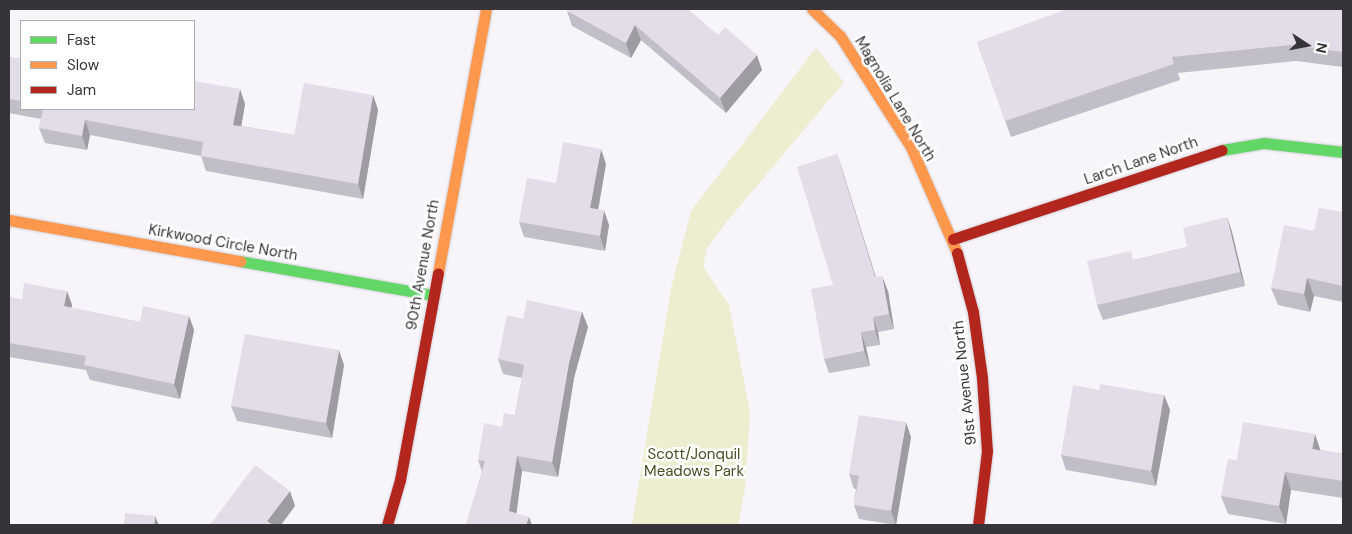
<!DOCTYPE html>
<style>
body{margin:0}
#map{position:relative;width:1352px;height:534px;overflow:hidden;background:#f7f4fa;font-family:"DM Sans",sans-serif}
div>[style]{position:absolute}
.green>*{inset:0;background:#eceecf}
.roads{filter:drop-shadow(0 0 1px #d2d0d5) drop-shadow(0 0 1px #d2d0d5)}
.fast>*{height:11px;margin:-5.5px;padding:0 5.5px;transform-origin:5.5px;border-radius:5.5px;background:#63d668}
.slow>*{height:11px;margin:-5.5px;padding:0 5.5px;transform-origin:5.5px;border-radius:5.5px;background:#ff974d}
.jam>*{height:11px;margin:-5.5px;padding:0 5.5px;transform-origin:5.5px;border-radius:5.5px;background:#b3261e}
.wall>*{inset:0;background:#c2bec8}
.shaded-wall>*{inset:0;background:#9e9ba2}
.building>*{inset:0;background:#e2dde8}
span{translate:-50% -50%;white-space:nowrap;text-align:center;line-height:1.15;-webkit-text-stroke:5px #fff;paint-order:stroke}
.street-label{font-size:15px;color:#363438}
.park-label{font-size:15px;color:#494d23}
.frame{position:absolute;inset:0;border:10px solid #363438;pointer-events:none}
.legend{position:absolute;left:20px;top:20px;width:175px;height:90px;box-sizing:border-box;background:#fff;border:1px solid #afaeaf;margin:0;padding:6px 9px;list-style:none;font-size:15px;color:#363438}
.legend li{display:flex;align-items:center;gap:10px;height:25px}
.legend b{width:25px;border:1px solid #afaeaf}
.north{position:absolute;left:1282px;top:20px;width:50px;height:50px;-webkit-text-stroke:4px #fff;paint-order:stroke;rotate:101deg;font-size:14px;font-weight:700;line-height:20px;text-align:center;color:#363438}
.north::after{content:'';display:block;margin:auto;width:18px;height:22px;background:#363438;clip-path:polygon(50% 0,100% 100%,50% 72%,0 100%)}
</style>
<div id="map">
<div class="green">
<i style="clip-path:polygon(816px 48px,844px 82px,729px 219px,707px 248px,703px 267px,729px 305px,750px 412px,745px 489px,738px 525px,632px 525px,671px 289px,691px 211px)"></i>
</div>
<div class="roads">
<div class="fast">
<i style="left:1222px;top:150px;width:43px;rotate:-9.5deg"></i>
<i style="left:1264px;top:143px;width:80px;rotate:6.5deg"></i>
<i style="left:240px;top:261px;width:195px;rotate:10deg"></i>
</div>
<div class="slow">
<i style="left:812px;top:9px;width:39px;rotate:44deg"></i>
<i style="left:840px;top:36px;width:132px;rotate:57.4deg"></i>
<i style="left:911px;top:147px;width:116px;rotate:66.5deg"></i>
<i style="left:9px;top:220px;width:235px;rotate:10.1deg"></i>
<i style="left:438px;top:273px;width:268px;rotate:-79.7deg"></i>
</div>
<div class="jam">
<i style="left:953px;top:239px;width:283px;rotate:-18.3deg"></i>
<i style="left:957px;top:253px;width:61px;rotate:74.8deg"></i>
<i style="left:973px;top:312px;width:67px;rotate:82.2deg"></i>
<i style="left:982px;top:378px;width:73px;rotate:86.1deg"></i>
<i style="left:987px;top:451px;width:75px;rotate:96.9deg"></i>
<i style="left:387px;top:525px;width:47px;rotate:-73.9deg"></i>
<i style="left:400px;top:480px;width:210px;rotate:-79.6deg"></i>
</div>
</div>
<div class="wall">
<i style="clip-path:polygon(1343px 9px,1343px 67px,1296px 61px,1178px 73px,1180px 80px,1011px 137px,977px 42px)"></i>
<i style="clip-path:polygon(567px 11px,718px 35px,762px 70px,726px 113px,641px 40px,631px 58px,572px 26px)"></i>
<i style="clip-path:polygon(9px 57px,21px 59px,21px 109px,194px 109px,245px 104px,241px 126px,294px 135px,373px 95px,378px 110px,363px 199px,206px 171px,201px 156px,90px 135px,87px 150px,45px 143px,39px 128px,41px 119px,9px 113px)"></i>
<i style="clip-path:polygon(837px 154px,842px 169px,876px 277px,888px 291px,894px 329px,878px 332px,880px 345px,866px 347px,870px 366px,829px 373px,824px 359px,833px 285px)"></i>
<i style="clip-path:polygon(606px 164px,598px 209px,609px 225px,605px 251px,524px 237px,519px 222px,556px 183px)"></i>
<i style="clip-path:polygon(1343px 212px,1343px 302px,1314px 296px,1310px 312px,1278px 305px,1271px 288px,1314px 231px)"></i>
<i style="clip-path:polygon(1227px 217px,1232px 232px,1245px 286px,1103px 320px,1097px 305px,1134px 260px,1187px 247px)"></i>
<i style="clip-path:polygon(67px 291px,72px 305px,71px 308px,140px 322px,189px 316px,194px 330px,180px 399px,90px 380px,86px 370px,9px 357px,9px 297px,22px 300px)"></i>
<i style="clip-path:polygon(582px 312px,588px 327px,574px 378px,558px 477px,522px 471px,516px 513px,466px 525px,482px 472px,478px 460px,502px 427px,515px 415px,522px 378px,503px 374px,498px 359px,523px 319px)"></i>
<i style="clip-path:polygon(344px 365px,332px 438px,237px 421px,231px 406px)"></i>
<i style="clip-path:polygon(1099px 390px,1164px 395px,1170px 410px,1156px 486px,1066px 470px,1061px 455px)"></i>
<i style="clip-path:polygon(911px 437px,896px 525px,859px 519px,854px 505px,856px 489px,854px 489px,849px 474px)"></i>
<i style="clip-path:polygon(1320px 450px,1343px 454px,1343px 498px,1291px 490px,1286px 524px,1228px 514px,1221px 496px,1237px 460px)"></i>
</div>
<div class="shaded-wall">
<i style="clip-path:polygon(635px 25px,641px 40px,631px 58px,626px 43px)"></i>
<i style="clip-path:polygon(757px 55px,762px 70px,726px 113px,720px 98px)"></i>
<i style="clip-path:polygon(240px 89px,245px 104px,239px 140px,233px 125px)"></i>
<i style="clip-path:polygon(373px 95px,378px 110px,363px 199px,358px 184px)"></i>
<i style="clip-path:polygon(85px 120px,90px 135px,87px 150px,82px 136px)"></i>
<i style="clip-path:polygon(601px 149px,606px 164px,596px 222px,590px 208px)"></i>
<i style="clip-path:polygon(837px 154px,842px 169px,880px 292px,875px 277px)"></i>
<i style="clip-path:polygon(604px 210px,609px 225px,605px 251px,600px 236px)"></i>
<i style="clip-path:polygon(1227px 217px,1232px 232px,1245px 286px,1240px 272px)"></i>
<i style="clip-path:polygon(882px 276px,888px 291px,894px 329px,889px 314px)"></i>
<i style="clip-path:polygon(1307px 278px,1314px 296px,1310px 312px,1304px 294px)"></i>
<i style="clip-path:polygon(67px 291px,72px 305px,69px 321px,64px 306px)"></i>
<i style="clip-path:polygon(582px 312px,588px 327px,574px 378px,558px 477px,552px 462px,569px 363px)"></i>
<i style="clip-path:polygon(189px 316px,194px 330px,180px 399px,174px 384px)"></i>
<i style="clip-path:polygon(873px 317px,878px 332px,880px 345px,875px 330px)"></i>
<i style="clip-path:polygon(861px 332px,866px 347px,870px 366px,864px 351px)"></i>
<i style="clip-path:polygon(339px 350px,344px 365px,332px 438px,326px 423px)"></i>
<i style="clip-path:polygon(1164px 395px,1170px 410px,1156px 486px,1151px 471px)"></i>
<i style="clip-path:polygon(906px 422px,911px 437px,896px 525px,891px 511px)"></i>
<i style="clip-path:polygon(1315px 434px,1321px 452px,1312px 449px)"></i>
<i style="clip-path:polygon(517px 456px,522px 471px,515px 525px,509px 511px)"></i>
<i style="clip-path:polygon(1285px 472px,1291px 490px,1286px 524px,1279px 506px)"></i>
<i style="clip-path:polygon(290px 491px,295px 506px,281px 525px,269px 525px,267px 521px)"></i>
<i style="clip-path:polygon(155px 516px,159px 525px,154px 525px)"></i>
<i style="clip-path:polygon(529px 517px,532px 525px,526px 525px)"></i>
</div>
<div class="building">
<i style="clip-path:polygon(568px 9px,688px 9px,718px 35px,725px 27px,757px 55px,720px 98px,635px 25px,626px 43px,567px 11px)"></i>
<i style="clip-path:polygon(1067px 9px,1343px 9px,1343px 52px,1291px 45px,1172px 57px,1174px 64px,1005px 121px,977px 42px)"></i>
<i style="clip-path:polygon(9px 57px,21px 59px,21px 101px,9px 99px)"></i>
<i style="clip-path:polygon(194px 81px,240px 89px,233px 125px,294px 135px,304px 83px,373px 95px,358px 184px,201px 156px,203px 142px,85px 120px,82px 136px,39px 128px,43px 109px,194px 109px)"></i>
<i style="clip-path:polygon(563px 142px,601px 149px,590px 208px,604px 210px,600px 236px,519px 222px,527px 178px,556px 183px)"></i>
<i style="clip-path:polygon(837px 154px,875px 277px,882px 276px,889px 314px,873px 317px,875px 330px,861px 332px,864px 351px,824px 359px,811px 289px,833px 285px,797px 167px)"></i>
<i style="clip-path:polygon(1319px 208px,1343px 212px,1343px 286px,1307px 278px,1304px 294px,1271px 288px,1284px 225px,1314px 231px)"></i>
<i style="clip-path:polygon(1227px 217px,1240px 272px,1097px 305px,1087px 261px,1131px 251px,1133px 260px,1187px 247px,1183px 228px)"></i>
<i style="clip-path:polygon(24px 283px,67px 291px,64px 306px,140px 322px,143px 306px,189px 316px,174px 384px,84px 365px,86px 356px,9px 343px,9px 297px,22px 300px)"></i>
<i style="clip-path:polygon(527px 300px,582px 312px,569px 363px,552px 462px,517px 456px,509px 511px,529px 517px,526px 525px,466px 525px,485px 461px,478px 460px,484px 423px,502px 427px,504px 413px,515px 415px,524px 365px,498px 359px,507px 315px,523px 319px)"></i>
<i style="clip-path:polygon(245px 334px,339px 350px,326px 423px,231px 406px)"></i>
<i style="clip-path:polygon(1100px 384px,1164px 395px,1151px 471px,1061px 455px,1073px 385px,1099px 390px)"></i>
<i style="clip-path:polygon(859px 415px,906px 422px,891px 511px,854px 505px,859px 476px,849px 474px)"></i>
<i style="clip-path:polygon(1243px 422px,1315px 434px,1312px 449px,1343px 454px,1343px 481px,1285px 472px,1279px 506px,1221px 496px,1228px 459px,1237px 460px)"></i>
<i style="clip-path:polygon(255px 465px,290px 491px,267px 521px,273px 525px,210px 525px)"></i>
<i style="clip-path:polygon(125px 513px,155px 516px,154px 525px,124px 525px)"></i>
</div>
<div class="street-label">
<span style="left:895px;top:99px;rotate:59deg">Magnolia Lane North</span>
<span style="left:1141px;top:161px;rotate:-19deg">Larch Lane North</span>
<span style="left:223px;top:243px;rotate:10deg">Kirkwood Circle North</span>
<span style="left:423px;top:265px;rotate:-80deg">90th Avenue North</span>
<span style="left:965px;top:383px;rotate:-96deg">91st Avenue North</span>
</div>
<div class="park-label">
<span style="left:694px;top:463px">Scott/Jonquil<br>Meadows Park</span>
</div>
<div class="frame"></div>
<ul class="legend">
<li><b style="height:6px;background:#63d668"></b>Fast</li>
<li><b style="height:6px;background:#ff974d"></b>Slow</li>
<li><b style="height:6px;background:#b3261e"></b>Jam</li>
</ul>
<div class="north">N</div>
</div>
